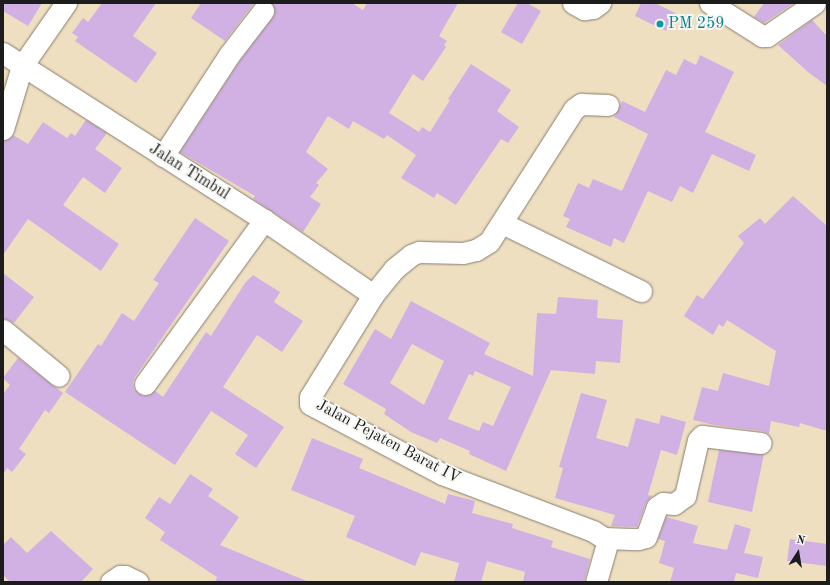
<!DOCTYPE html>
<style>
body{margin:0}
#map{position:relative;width:830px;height:585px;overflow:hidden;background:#efdfc1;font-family:"Old Standard TT",serif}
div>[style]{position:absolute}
.building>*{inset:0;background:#d1b0e3}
.roads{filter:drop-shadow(0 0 1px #867e6e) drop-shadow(0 0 1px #867e6e)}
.minor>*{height:21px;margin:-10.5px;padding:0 10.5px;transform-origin:10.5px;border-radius:10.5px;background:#fff}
.dots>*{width:11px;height:11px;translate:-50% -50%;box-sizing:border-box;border:2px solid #f6f6f2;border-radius:50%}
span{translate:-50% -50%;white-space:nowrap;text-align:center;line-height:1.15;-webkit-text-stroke:4px #f6f6f2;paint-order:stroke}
.culture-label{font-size:16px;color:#0d838f}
.left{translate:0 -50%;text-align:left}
.street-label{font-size:16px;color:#1c1c1c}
.frame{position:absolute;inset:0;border:4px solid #1c1c1c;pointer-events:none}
.north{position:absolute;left:778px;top:533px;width:40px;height:40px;-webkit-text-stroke:3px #f6f6f2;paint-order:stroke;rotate:12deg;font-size:11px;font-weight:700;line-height:16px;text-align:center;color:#1c1c1c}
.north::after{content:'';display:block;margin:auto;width:14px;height:18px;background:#1c1c1c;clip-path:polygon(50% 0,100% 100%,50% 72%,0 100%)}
</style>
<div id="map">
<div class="building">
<i style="clip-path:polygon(3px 3px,42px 3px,28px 26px,3px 11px)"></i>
<i style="clip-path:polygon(102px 3px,156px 3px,133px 36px,157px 53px,136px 83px,75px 41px,78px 37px,72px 33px,83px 18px,88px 22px)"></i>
<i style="clip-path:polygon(201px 3px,254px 3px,225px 41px,191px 18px)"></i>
<i style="clip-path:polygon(272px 3px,352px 3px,363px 10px,367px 3px,458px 3px,439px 36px,447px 41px,444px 45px,446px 47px,423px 81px,413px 74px,389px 113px,419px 132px,422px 127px,430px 132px,450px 100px,448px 99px,471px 64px,511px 90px,497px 111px,519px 127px,508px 143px,501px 139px,456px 205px,437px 193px,434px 198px,401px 178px,416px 155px,387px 135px,384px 139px,353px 121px,349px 129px,328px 116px,306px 152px,328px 169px,316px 183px,319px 185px,310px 197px,321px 204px,303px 232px,253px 199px,255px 196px,180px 152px,239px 62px,272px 18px,275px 12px)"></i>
<i style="clip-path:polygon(518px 3px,527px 3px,541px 11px,522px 44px,501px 32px)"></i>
<i style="clip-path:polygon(641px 3px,655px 3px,675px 13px,666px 31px,635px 16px)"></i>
<i style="clip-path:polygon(764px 3px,794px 3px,764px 23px,754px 17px)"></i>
<i style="clip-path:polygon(812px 20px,827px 36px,827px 86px,808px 72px,778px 45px)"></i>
<i style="clip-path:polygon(700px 55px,734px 72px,705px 132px,756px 155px,749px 171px,712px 154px,693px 193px,680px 186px,672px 202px,648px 191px,624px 243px,614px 238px,611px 247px,566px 227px,570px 219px,563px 216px,578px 183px,589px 188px,593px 179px,622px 191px,648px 134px,614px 117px,618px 111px,622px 101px,645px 112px,666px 70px,676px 75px,684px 59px,696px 65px)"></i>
<i style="clip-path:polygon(86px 120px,107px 133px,95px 149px,122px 168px,105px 193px,83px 177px,63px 205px,119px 244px,101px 271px,28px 219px,3px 255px,3px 141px,11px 138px,13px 135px,28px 144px,43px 122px,67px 138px,71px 133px,75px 136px)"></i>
<i style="clip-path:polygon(793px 196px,827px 226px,827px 431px,800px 423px,799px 427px,771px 421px,769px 434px,762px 431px,714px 425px,693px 420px,702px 387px,718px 391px,723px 373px,769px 386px,776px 351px,727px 320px,723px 327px,719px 324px,713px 335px,684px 316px,697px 295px,703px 299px,744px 243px,738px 236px,760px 218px,765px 224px)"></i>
<i style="clip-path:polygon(195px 218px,229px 241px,135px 377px,133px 382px,134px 389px,138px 393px,143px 396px,150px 395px,155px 391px,163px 397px,206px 332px,211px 336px,245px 283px,253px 275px,280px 292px,274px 302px,303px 321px,282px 352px,257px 335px,223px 387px,284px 427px,256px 468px,235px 454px,248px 435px,211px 411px,175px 465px,65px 392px,98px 344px,101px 346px,122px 313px,134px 321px,159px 283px,153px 280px)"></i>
<i style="clip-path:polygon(3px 273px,34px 297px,14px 323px,3px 318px)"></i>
<i style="clip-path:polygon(evenodd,558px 297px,598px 300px,597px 318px,623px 320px,620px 363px,596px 361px,595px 374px,551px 370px,506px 471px,469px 454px,470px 451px,440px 438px,437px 443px,411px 432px,384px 414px,386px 409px,343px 384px,375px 329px,391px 339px,411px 301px,490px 343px,484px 354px,533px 376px,537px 313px,556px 314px,558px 297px,412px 344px,444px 361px,424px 405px,390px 383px,412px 344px,558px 297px,475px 371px,511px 387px,493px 426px,483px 422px,479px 431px,448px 419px,469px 374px,473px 376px,475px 371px)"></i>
<i style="clip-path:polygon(18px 358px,63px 393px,49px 413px,45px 410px,19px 449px,26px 454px,12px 472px,7px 468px,3px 474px,3px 394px,10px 385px,3px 378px)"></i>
<i style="clip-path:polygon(581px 393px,607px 400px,596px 438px,628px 447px,636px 418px,659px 424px,661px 415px,686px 422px,677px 455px,661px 450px,648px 495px,652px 496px,646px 503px,637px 527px,611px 526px,615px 515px,555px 498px,563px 468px,559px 467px)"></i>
<i style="clip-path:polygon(312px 438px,363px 459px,359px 468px,445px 504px,448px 494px,475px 501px,472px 513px,513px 524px,512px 528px,553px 541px,551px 547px,590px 559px,584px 582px,523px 582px,525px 572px,487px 561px,481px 582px,454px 582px,459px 563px,421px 552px,415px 566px,346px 537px,355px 516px,291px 490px)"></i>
<i style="clip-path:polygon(719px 450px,764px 454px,752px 512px,708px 502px)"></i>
<i style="clip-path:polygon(190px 474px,213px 489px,208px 496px,239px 517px,220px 545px,309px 582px,215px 582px,217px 577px,160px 540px,165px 532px,145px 518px,159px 497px,170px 504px)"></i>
<i style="clip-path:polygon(666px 517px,698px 526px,693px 543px,727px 550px,735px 524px,751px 529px,744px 553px,763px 557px,758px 578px,736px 573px,734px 582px,670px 582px,674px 568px,659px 563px,665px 541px,658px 539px)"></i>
<i style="clip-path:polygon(51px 531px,93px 569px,81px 582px,10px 582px,3px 575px,3px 545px,11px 537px,27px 553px)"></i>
<i style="clip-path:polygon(790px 539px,827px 544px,827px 566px,787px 561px)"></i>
</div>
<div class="roads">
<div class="minor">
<i style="left:573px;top:3px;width:13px;rotate:29deg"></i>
<i style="left:584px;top:9px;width:9px;rotate:-6deg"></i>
<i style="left:593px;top:8px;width:9px;rotate:-36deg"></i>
<i style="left:710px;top:3px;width:62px;rotate:32.4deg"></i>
<i style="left:762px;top:36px;width:5px"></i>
<i style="left:767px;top:36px;width:58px;rotate:-34.5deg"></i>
<i style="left:3px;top:53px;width:310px;rotate:32.6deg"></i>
<i style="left:264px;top:220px;width:132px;rotate:34.5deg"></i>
<i style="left:3px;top:129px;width:66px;rotate:-73.2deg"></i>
<i style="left:22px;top:66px;width:77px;rotate:-55.1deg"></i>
<i style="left:163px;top:156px;width:121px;rotate:-56.8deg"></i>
<i style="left:229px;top:55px;width:56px;rotate:-52.3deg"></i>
<i style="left:502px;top:223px;width:155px;rotate:26.1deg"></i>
<i style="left:3px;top:330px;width:72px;rotate:39.4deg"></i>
<i style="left:145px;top:384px;width:203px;rotate:-54deg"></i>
<i style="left:604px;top:538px;width:34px;rotate:2deg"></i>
<i style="left:638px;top:539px;width:8px;rotate:-14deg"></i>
<i style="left:646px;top:537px;width:32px;rotate:-70deg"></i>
<i style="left:657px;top:507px;width:7px;rotate:-34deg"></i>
<i style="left:663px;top:503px;width:11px;rotate:5deg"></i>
<i style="left:674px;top:504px;width:14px;rotate:-36deg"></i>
<i style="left:685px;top:496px;width:57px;rotate:-76.9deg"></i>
<i style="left:698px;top:440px;width:6px;rotate:-45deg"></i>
<i style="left:702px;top:436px;width:59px;rotate:6.8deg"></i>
<i style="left:111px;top:582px;width:11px;rotate:-34deg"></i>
<i style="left:120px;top:576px;width:5px"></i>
<i style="left:125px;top:576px;width:14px;rotate:25deg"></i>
<i style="left:596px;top:582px;width:37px;rotate:-74deg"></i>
<i style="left:606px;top:546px;width:3px;rotate:-72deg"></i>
<i style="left:607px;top:543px;width:6px;rotate:-121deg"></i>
<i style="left:604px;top:538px;width:13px;rotate:-148deg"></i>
<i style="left:593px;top:531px;width:161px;rotate:-159.3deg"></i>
<i style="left:442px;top:474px;width:149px;rotate:-152.1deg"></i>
<i style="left:310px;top:404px;width:7px;rotate:-90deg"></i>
<i style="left:310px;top:397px;width:120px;rotate:-58.3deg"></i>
<i style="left:373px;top:295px;width:33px;rotate:-51deg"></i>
<i style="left:394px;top:269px;width:22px;rotate:-39deg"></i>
<i style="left:411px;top:255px;width:9px;rotate:-21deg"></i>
<i style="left:419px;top:252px;width:44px;rotate:1.3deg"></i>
<i style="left:463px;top:253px;width:13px;rotate:-13deg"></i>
<i style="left:476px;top:250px;width:15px;rotate:-32deg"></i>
<i style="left:489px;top:242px;width:158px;rotate:-57.4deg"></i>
<i style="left:574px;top:109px;width:9px;rotate:-36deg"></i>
<i style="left:581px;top:104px;width:27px;rotate:2deg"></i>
</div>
</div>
<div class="dots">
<i style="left:660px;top:24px;background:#0f9aa8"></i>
</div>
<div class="culture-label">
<span class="left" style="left:668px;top:24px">PM 259</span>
</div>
<div class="street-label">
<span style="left:189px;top:172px;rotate:32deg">Jalan Timbul</span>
<span style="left:388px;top:442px;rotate:28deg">Jalan Pejaten Barat IV</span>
</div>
<div class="frame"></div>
<div class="north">N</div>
</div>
